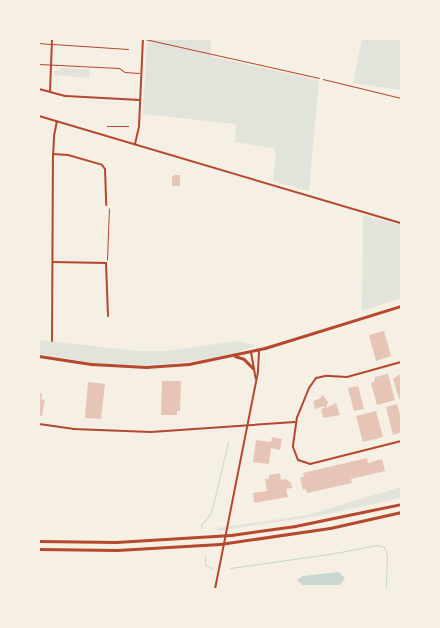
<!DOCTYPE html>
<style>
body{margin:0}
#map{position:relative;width:440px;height:628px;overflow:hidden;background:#f6efe4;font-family:"Space Grotesk",sans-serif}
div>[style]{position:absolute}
.green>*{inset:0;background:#e2e4dc}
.water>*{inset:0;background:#c9d6d2}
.stream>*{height:1px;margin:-0.5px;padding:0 0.5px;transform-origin:0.5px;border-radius:0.5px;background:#c9d6d2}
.building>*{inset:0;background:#e6c5b7}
.path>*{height:0.5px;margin:-0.25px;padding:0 0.25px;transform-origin:0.25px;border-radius:0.25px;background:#b5482f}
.service>*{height:0.5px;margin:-0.25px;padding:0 0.25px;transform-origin:0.25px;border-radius:0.25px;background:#b5482f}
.minor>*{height:2px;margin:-1px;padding:0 1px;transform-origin:1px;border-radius:1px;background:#b5482f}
.secondary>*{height:2.5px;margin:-1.25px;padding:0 1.25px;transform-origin:1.25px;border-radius:1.25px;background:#b5482f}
.motorway>*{height:3px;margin:-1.5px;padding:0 1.5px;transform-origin:1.5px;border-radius:1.5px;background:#b5482f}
span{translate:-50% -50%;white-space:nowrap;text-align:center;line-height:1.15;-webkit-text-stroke:5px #f6efe4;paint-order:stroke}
.frame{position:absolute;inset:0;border:40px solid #f6efe4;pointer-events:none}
</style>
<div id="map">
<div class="green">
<i style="clip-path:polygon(147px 39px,211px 39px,210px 56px,319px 80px,309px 191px,273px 181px,276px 153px,273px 148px,235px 142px,236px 124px,143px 114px)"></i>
<i style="clip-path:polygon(362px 39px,401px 39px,401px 90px,353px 83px)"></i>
<i style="clip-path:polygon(60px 68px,90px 69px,89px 78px,54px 75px,54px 71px,59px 71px)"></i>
<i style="clip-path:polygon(363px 215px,401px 225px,401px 298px,362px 311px)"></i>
<i style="clip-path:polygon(39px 340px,138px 351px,165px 351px,237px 341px,256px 345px,233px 354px,189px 362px,145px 365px,92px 363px,39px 354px)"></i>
<i style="clip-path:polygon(401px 487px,401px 498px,397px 499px,323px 515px,217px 531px,217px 528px,307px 515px)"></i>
</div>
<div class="water">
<i style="clip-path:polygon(339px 572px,345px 578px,340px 585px,302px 585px,297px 580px,303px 576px)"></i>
</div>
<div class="stream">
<i style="left:202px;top:528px;width:3px;rotate:-108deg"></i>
<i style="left:201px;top:525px;width:16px;rotate:-50deg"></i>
<i style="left:211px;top:513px;width:73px;rotate:-76.5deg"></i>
<i style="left:205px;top:556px;width:9px;rotate:90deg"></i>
<i style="left:205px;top:565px;width:8px;rotate:23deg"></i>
<i style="left:230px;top:568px;width:100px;rotate:-8deg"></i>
<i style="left:329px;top:554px;width:50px;rotate:-10.4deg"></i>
<i style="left:378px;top:545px;width:6px;rotate:18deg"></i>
<i style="left:384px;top:547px;width:9px;rotate:69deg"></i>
<i style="left:387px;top:555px;width:34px;rotate:92deg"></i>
</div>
<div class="building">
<i style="clip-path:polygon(175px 175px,180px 175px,180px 186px,172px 186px,172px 177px)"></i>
<i style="clip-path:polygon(384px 331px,391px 356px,376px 361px,369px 335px)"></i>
<i style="clip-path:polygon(388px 374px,395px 400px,377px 405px,371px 383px,374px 382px,375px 377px)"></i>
<i style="clip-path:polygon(399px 375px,401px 375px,401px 399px,399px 399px,393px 379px)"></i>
<i style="clip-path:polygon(162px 381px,181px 381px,180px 411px,177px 411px,177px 415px,161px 415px)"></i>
<i style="clip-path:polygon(88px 382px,105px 384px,101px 419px,85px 418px)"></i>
<i style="clip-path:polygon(358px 386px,364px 409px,354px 411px,348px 388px)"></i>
<i style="clip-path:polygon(39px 393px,42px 394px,41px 399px,45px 400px,42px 416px,39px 415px)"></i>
<i style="clip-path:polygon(323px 395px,328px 402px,326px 408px,336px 403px,340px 415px,323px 418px,321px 409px,324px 408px,324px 406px,315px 409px,313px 401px,321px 398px,321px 396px)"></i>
<i style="clip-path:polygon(397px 404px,401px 419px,401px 432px,393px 435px,386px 407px)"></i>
<i style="clip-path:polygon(376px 411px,383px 437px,363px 442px,356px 416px)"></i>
<i style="clip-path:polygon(272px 437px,282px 439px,280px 450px,271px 448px,269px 464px,253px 462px,256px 440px,271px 442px)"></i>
<i style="clip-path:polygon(367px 458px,368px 463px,382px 459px,385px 471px,351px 479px,352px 483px,307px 493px,306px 489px,303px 490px,300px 478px,304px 477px,303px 473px)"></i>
<i style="clip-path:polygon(280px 473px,281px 480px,286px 479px,291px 483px,292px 488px,286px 489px,288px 497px,254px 503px,253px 493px,267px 491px,265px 479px,269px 479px,269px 475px)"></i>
</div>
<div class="path">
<i style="left:323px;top:79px;width:80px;rotate:13.7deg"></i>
<i style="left:107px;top:126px;width:22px"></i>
<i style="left:107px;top:260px;width:51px;rotate:-87.8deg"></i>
</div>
<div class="service">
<i style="left:145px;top:39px;width:178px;rotate:12.6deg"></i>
<i style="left:39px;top:43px;width:11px;rotate:5deg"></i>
<i style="left:53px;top:44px;width:75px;rotate:3.8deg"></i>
<i style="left:39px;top:64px;width:80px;rotate:2.9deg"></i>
<i style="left:119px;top:68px;width:7px;rotate:34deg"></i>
<i style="left:125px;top:72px;width:14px;rotate:4deg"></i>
</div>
<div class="minor">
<i style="left:39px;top:89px;width:28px;rotate:15deg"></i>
<i style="left:66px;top:96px;width:74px;rotate:3.1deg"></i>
<i style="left:50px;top:92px;width:53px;rotate:-87.8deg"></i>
<i style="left:39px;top:116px;width:377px;rotate:16.5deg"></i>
<i style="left:135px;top:144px;width:18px;rotate:-77deg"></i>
<i style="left:139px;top:126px;width:87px;rotate:-87.4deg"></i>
<i style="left:53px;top:154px;width:15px;rotate:4deg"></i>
<i style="left:68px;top:155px;width:35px;rotate:16deg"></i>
<i style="left:102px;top:165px;width:5px;rotate:53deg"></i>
<i style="left:105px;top:169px;width:36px;rotate:88deg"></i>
<i style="left:53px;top:262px;width:53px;rotate:1.1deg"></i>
<i style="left:106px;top:263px;width:53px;rotate:87.8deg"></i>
<i style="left:52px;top:341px;width:184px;rotate:-89.7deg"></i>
<i style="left:53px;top:157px;width:21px;rotate:-87deg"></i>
<i style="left:54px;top:136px;width:15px;rotate:-79deg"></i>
<i style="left:251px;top:352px;width:27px;rotate:80deg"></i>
<i style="left:401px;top:362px;width:56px;rotate:164.5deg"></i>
<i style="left:347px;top:377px;width:22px;rotate:-177deg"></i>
<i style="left:325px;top:376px;width:9px;rotate:167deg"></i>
<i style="left:316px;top:378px;width:12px;rotate:125deg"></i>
<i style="left:309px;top:388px;width:31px;rotate:112deg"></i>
<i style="left:297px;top:417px;width:30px;rotate:98deg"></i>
<i style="left:293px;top:447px;width:14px;rotate:69deg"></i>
<i style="left:298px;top:460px;width:13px;rotate:18deg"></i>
<i style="left:310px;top:464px;width:94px;rotate:-14.2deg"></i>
<i style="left:39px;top:424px;width:34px;rotate:8deg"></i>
<i style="left:73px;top:429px;width:78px;rotate:2.2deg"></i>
<i style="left:151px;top:432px;width:144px;rotate:-4deg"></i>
<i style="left:215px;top:589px;width:222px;rotate:-78.8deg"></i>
<i style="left:258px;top:371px;width:21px;rotate:-87deg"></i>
</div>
<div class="secondary">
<i style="left:39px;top:356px;width:54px;rotate:8.6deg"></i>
<i style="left:92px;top:364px;width:54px;rotate:3.2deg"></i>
<i style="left:146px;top:367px;width:43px;rotate:-4deg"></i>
<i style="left:189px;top:364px;width:78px;rotate:-11.9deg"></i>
<i style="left:265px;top:348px;width:142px;rotate:-17.2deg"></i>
<i style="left:235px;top:356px;width:9px;rotate:18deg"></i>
<i style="left:244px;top:359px;width:13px;rotate:45deg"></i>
</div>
<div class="motorway">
<i style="left:39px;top:541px;width:77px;rotate:0.7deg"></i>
<i style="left:116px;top:542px;width:115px;rotate:-3.5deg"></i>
<i style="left:231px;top:535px;width:65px;rotate:-8deg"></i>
<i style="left:295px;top:526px;width:108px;rotate:-11.7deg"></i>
<i style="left:39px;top:549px;width:78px;rotate:0.7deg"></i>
<i style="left:117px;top:550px;width:103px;rotate:-3.3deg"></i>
<i style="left:220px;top:544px;width:111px;rotate:-8.3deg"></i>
<i style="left:330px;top:528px;width:73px;rotate:-12.7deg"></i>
</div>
<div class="frame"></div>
</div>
